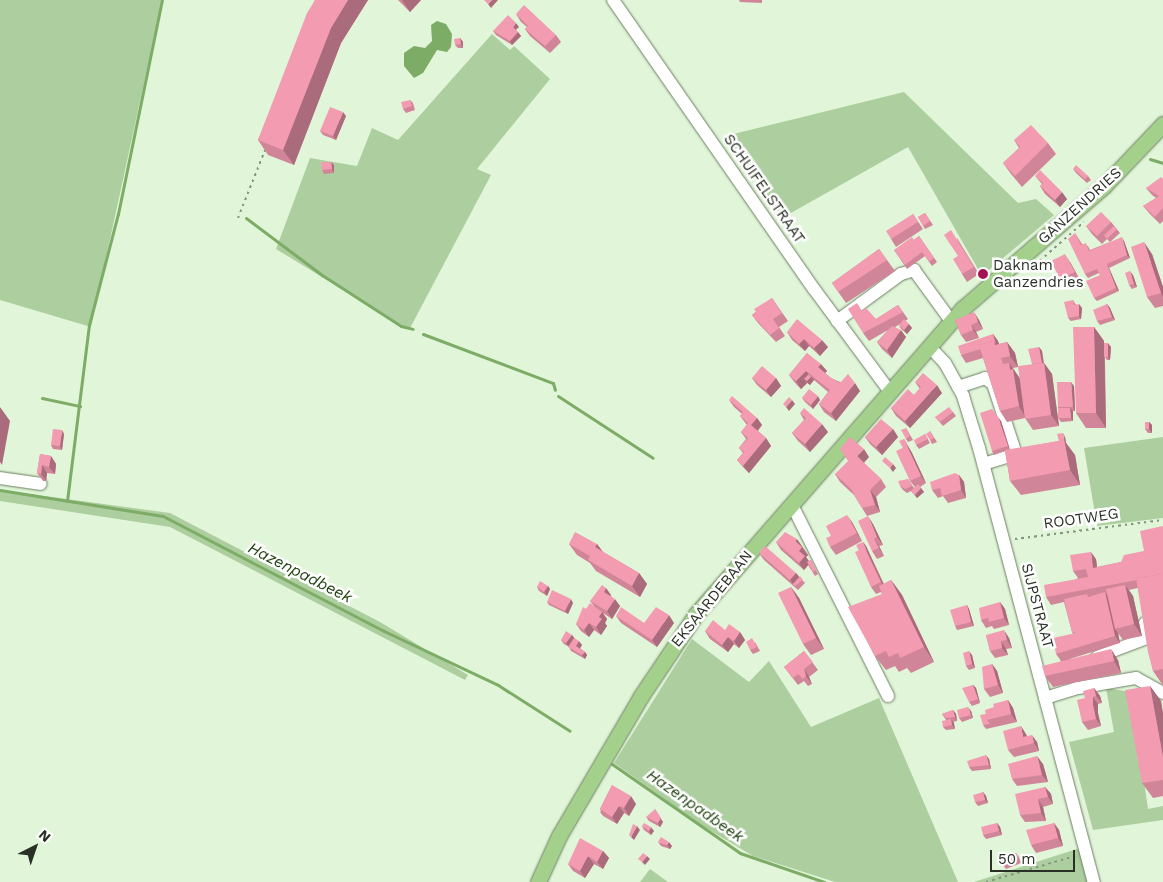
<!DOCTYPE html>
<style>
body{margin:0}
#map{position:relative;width:1163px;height:882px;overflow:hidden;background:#e1f6d8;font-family:"Work Sans",sans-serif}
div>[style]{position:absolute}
.green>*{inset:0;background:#adce9f}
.water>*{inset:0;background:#7dac67}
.stream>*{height:3px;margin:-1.5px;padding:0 1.5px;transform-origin:1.5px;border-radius:1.5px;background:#7dac67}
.path>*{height:2px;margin-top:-1px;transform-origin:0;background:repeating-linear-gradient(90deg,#85947f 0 2.5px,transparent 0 6.5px)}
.roads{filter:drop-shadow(0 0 1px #6b7d62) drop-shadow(0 0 1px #6b7d62)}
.minor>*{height:12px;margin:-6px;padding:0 6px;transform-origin:6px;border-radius:6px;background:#fff}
.major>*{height:15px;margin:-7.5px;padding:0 7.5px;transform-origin:7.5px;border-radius:7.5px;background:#a3d08a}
.wall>*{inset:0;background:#d18598}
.shaded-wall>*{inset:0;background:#aa6c7c}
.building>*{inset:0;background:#f39bb1}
.dots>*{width:14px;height:14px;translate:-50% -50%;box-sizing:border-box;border:2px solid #fff;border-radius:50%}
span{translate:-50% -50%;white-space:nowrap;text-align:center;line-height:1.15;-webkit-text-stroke:5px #fff;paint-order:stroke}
.street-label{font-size:15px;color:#293126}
.poi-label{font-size:15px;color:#293126}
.left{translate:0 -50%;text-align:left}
.water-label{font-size:16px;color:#234312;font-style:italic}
.north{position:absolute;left:10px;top:822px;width:50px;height:50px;-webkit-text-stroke:4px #fff;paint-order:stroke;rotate:41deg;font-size:14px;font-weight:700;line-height:20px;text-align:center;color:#293126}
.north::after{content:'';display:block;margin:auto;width:18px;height:22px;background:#293126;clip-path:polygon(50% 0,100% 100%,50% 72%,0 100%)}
.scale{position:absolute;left:990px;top:850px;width:85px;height:22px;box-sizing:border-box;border:2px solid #293126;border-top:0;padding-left:6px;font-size:15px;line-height:18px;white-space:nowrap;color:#293126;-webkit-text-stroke:4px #fff;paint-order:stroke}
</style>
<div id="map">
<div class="green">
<i style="clip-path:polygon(0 0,162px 0,91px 327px,0 300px)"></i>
<i style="clip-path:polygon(492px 34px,510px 50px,514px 46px,550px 79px,477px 169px,491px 175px,409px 330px,276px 249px,310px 158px,357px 166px,372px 128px,398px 140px)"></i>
<i style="clip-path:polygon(904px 92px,1018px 203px,1036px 199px,1054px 215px,982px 276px,908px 147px,782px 218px,725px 136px)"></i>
<i style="clip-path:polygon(1163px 437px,1163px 518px,1097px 526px,1084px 448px)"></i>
<i style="clip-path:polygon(0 490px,170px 513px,380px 622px,468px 675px,465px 680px,170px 527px,0 501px)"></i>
<i style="clip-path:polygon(692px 639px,749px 682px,769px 661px,811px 727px,879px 698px,958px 882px,835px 882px,753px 856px,701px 825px,614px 763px)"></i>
<i style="clip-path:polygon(1106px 688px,1131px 692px,1148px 809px,1163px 806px,1163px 820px,1093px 830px,1069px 742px,1114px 732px)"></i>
<i style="clip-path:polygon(1080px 848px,1089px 882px,974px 882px)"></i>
<i style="clip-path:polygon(650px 869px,668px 882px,640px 882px)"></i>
</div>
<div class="water">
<i style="clip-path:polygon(437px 21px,446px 24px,452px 34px,451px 47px,447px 52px,437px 50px,423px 73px,414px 78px,404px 66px,404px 53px,414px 46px,425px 48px,432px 41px,431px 25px)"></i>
</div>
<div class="stream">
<i style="left:1150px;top:159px;width:14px;rotate:17deg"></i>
<i style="left:246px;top:218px;width:95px;rotate:36.9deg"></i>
<i style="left:322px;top:275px;width:94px;rotate:32.8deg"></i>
<i style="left:401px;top:326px;width:12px;rotate:14deg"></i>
<i style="left:423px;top:334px;width:139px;rotate:20.7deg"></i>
<i style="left:553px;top:383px;width:7px;rotate:74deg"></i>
<i style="left:558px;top:396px;width:113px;rotate:33.1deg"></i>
<i style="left:42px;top:398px;width:39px;rotate:12deg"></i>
<i style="left:0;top:490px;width:165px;rotate:9.1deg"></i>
<i style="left:163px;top:516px;width:249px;rotate:27.5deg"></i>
<i style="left:384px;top:631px;width:126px;rotate:25.3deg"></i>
<i style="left:498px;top:685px;width:85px;rotate:32.6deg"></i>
<i style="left:67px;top:501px;width:177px;rotate:-82.9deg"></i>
<i style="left:89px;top:325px;width:115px;rotate:-75.4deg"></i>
<i style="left:118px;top:214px;width:218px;rotate:-78.4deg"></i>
<i style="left:612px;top:764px;width:156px;rotate:34.8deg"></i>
<i style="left:740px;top:853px;width:89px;rotate:19deg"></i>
</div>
<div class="path">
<i style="left:238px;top:218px;width:73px;rotate:-68.3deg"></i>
<i style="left:1035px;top:265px;width:65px;rotate:-41.3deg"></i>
<i style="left:1015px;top:539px;width:149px;rotate:-7.3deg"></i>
<i style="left:986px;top:882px;width:93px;rotate:-16.3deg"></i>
</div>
<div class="roads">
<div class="minor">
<i style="left:613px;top:0;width:352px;rotate:55.2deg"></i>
<i style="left:814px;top:289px;width:129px;rotate:53.5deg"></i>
<i style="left:837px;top:321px;width:79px;rotate:-36.3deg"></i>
<i style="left:901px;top:274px;width:14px;rotate:-17deg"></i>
<i style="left:914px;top:270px;width:63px;rotate:54deg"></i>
<i style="left:930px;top:347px;width:22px;rotate:47deg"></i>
<i style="left:945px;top:363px;width:38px;rotate:61deg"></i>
<i style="left:963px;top:396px;width:54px;rotate:72.9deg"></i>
<i style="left:979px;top:448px;width:449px;rotate:75.2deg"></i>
<i style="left:958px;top:387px;width:28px;rotate:-18deg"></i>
<i style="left:985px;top:378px;width:10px;rotate:37deg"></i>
<i style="left:993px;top:384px;width:74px;rotate:71.8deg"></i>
<i style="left:1016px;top:454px;width:34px;rotate:163deg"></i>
<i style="left:0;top:478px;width:41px;rotate:8.3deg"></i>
<i style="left:792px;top:505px;width:214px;rotate:63.3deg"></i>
<i style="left:1097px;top:657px;width:50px;rotate:-21deg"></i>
<i style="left:1144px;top:639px;width:4px;rotate:-45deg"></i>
<i style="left:1147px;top:636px;width:13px;rotate:-99deg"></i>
<i style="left:1045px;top:698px;width:34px;rotate:-17deg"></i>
<i style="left:1078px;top:688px;width:59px;rotate:-9.8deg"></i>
<i style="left:1136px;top:678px;width:31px;rotate:29deg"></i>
</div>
<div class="major">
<i style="left:538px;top:882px;width:51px;rotate:-65.5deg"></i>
<i style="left:559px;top:836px;width:162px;rotate:-59.6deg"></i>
<i style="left:641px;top:696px;width:99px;rotate:-56.1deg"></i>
<i style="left:696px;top:614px;width:405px;rotate:-48.9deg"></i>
<i style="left:962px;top:309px;width:188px;rotate:-40.9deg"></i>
<i style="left:1104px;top:186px;width:86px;rotate:-46.4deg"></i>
</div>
</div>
<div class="wall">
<i style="clip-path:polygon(315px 0,368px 0,341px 43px,294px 165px,268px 155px,258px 140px)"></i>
<i style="clip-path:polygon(398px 0,421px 0,410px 12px)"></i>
<i style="clip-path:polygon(739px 0,762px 0,762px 3px,740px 2px)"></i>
<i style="clip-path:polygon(516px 14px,556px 35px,561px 42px,550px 53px,530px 36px,525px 29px,527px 27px,521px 22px)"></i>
<i style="clip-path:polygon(519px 27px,516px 30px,521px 36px,512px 45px,496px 35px,493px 31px)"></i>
<i style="clip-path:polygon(460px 38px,463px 42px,463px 48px,458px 48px,455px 45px)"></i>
<i style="clip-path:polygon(410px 100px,413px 103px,415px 110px,406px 113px,403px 109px)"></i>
<i style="clip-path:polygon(346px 116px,336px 140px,323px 135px,320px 131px)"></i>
<i style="clip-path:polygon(1014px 140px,1048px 143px,1056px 154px,1022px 187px,1011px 174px,1003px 163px,1019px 148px)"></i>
<i style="clip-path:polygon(334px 165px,334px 173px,324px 174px,322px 170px)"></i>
<i style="clip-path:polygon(1073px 169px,1088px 176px,1091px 180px,1087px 183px,1076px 173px)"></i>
<i style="clip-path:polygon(1035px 176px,1067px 199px,1060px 207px,1045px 194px,1040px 186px,1042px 184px)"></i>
<i style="clip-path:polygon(1163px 179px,1163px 221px,1160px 224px,1149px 213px,1143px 206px,1156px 198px,1152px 195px,1146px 188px)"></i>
<i style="clip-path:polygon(925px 213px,933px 225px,925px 229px,918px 217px)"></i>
<i style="clip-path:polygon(913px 214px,923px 229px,896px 247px,891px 239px)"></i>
<i style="clip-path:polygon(1111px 222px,1120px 233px,1110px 242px,1124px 241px,1130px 258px,1109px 268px,1119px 291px,1097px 301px,1094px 298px,1100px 275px,1099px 273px,1088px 278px,1085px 274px,1075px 233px,1082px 244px,1088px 246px,1090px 250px,1110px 242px,1107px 239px,1102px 244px,1092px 234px,1086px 226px)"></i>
<i style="clip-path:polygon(919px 236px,937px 262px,932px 266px,925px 256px,907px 269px,894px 250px,914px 240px)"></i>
<i style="clip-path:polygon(957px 238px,979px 274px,967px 282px,962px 274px,958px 256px)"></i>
<i style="clip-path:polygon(879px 249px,895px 271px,846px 303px,832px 283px)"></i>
<i style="clip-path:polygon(1152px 254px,1163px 287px,1163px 306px,1155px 308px,1147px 297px)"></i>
<i style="clip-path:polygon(1070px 262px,1080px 280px,1065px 287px,1060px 279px)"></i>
<i style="clip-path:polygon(1133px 275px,1137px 287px,1132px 289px,1129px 285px)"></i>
<i style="clip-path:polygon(772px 298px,788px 321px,779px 327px,785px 336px,776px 342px,758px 323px,752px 315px)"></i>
<i style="clip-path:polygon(1073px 300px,1076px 305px,1082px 308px,1081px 319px,1071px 321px,1068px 318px)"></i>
<i style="clip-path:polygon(1107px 304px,1110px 308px,1115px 320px,1100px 325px,1097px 321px)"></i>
<i style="clip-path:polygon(898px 305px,908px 319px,905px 321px,912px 328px,907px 334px,901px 329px,899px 325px,900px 324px,895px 327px,906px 337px,892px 358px,882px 349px,877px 342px,888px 330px,869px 341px,863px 333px,863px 311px,876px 319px)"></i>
<i style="clip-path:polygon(955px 320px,979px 320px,983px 329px,976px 332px,979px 338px,966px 342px,961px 335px)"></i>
<i style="clip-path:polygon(1094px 327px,1104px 341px,1104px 344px,1111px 347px,1110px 360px,1107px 360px,1105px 357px,1106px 428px,1086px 428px,1076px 413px)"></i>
<i style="clip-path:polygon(787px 332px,828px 347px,820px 356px,809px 346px,805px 351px,792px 340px)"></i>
<i style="clip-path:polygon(993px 334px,998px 341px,999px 344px,1007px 342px,1015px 353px,1018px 367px,1013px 368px,1020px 379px,1032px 364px,1039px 347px,1042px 351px,1044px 363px,1052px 374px,1059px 426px,1033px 430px,1025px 418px,1007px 422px,1000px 411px,983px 358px,966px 363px,961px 355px)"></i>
<i style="clip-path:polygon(807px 353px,827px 371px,825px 373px,831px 378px,860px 391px,836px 421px,824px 412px,819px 404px,828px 392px,814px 380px,810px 385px,807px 383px,801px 389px,795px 383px,789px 375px)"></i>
<i style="clip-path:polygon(752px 378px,776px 378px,781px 386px,771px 397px,757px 385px)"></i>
<i style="clip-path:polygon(915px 382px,942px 393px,910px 428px,896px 416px,891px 408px,914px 395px,920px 389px)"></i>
<i style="clip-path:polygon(1074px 386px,1075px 411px,1072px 411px,1073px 421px,1061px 422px,1058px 418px,1058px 407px)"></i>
<i style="clip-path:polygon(802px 398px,820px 400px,813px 409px,805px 402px)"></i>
<i style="clip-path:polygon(729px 400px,757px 418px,762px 425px,758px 431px,766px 438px,771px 446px,749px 473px,743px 467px,737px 460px,743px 453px,739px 448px,746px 439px,741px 432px,747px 425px,740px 416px,742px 414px,734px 407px)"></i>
<i style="clip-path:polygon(953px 412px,956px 416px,943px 426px,935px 417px)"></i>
<i style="clip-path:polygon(800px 413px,828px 432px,810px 452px,798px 441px,792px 433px,804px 420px)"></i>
<i style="clip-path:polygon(1001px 421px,1010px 450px,1059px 441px,1065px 437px,1066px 443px,1075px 455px,1080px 485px,1021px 495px,1010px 481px,1005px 451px,994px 455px,992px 451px)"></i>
<i style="clip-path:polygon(1149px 422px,1152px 425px,1152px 433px,1148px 433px,1145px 429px)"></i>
<i style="clip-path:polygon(906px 428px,913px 440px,908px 442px,906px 439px)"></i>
<i style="clip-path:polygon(893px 429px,898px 437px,882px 455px,870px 444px,865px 437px)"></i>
<i style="clip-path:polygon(930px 431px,937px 442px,932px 444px,930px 440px)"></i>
<i style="clip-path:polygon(64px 434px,62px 450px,53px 449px,51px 445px)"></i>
<i style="clip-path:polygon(925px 434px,930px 443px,919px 449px,916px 445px)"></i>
<i style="clip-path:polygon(904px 439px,912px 453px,926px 483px,920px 487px,924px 492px,917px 498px,911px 491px,907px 493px,903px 490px,900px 486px,908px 479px,914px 488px,915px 487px,910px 481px,903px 448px)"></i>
<i style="clip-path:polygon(40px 454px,51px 456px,56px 464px,55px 474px,47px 473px,46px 481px,43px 481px,37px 473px)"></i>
<i style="clip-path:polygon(869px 457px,864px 463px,881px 479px,886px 487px,876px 497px,880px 512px,867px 516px,854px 495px,840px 482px,835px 474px)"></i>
<i style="clip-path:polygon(959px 475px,964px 482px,966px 498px,948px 503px,943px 496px,938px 498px,932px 490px)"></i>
<i style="clip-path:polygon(852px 522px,862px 541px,836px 555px,830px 547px)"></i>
<i style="clip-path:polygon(873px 524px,883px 545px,879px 546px,884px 556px,877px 559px,872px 551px)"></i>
<i style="clip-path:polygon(1163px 526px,1163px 687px,1162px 684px,1153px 671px,1138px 588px,1129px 590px,1133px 596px,1142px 636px,1123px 640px,1118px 633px,1120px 643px,1070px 659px,1118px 660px,1121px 673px,1053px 687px,1045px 676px,1061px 661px,1056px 654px,1073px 634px,1072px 632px,1064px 602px,1051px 605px,1046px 597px,1078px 578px,1073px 571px,1096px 559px,1097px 567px,1121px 562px,1144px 551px)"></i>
<i style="clip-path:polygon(776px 542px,802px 546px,808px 555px,806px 557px,809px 561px,811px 560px,818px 574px,815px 576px,808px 565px,804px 570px,781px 550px)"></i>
<i style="clip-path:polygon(863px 542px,866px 546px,884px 584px,891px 580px,902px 595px,934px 662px,911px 673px,907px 668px,899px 672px,895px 666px,886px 670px,875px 656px,882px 594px,881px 592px,876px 594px,871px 587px)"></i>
<i style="clip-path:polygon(569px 544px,597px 544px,603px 552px,639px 573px,647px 584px,640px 597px,596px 571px,590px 563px,577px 555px)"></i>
<i style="clip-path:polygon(759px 553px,796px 573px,805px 583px,798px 590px,764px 560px)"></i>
<i style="clip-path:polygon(548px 586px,550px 589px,547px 596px,539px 591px,537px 587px)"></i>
<i style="clip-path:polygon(791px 587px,799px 598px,824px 649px,811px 655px,803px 644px)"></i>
<i style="clip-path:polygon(606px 588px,611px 596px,620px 606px,612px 619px,603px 613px,607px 619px,605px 623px,607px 626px,601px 635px,594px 630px,589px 637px,581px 631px,576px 624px,586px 609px,594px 606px,590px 601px)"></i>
<i style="clip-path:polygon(547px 602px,573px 603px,568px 614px,549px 605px)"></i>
<i style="clip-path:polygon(1000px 602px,1005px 609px,1009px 625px,994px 629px,992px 626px,986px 628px,981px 620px)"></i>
<i style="clip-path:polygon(967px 605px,969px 609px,974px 626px,957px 630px,955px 626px)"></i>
<i style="clip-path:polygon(616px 616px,644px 623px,674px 623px,657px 647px,621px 623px)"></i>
<i style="clip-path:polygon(725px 630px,740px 632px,745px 640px,739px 648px,734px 644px,728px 652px,710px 639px,705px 631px)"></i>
<i style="clip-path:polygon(572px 635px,575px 639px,582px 645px,580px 648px,585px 652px,587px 655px,585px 659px,571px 651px,569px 647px,564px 644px,561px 640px)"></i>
<i style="clip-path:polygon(986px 635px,1009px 638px,1012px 648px,1006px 649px,1008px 655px,995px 658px,990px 651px)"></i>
<i style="clip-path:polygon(755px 642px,760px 651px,753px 654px,750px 650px)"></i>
<i style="clip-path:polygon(804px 651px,818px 670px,809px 677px,812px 684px,808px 686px,804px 681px,798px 685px,784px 667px)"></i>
<i style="clip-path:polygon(972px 655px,975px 668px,969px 670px,966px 666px)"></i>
<i style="clip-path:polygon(992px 664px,997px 671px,1003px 693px,990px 697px,984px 689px)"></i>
<i style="clip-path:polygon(973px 685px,976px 688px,980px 703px,972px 706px,969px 702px)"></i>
<i style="clip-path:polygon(1150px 686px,1161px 701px,1163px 714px,1163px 796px,1153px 798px,1142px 783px)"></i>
<i style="clip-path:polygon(1094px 688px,1100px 696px,1102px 703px,1098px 704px,1098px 713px,1101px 726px,1088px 730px,1082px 722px,1085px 698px)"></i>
<i style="clip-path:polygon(1008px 700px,1013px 708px,1017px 722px,986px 729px,983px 725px,986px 714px,994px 707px)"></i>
<i style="clip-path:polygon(953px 710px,956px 714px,957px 721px,953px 722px,955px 729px,946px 730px,943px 727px,946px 720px,942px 714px)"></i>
<i style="clip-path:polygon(971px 711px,973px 718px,962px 722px,959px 718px)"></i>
<i style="clip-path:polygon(1026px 734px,1027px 736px,1037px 742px,1039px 751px,1014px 757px,1008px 750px)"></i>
<i style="clip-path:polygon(989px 759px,991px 769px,972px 771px,969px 767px)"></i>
<i style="clip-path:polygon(1043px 764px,1048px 782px,1017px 786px,1012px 779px)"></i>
<i style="clip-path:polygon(612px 785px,636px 804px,629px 816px,624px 813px,617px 824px,603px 816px,600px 812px,601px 811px,600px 809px)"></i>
<i style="clip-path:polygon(1045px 787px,1051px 794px,1053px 804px,1043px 807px,1046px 821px,1025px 822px,1020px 815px)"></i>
<i style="clip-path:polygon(983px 792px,986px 796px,988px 803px,978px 806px,975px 802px)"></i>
<i style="clip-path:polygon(646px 817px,663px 822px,660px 827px,649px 821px)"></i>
<i style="clip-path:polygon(997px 823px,1000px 827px,1002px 835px,986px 839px,983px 835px)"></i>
<i style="clip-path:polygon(1054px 823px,1059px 830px,1063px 846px,1036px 853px,1031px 845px)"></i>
<i style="clip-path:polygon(642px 826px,654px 831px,651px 835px,644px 830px)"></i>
<i style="clip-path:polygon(658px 842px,672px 846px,670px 849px,661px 846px)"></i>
<i style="clip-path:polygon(603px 851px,609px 858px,603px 869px,594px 864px,585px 878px,573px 871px,568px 864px)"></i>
<i style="clip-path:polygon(1016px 853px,1019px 857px,1021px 863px,1006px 869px,1003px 865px)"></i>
</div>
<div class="shaded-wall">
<i style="clip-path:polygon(348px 0,368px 0,341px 43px,294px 165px,283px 150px,331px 28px)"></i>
<i style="clip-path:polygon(402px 0,421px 0,410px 12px)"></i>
<i style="clip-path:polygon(492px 0,498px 0,491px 8px,488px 4px)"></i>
<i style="clip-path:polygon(516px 23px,519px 27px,515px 30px,513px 27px)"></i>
<i style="clip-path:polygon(518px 32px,521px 36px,512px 45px,510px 41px)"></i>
<i style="clip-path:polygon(460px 38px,463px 42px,463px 48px,461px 44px)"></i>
<i style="clip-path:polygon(343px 112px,346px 116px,336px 140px,333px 136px)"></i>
<i style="clip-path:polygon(331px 162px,334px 165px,334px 173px,332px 169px)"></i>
<i style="clip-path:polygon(1062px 192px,1067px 199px,1060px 207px,1055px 200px)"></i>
<i style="clip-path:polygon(1122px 237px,1124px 241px,1130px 258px,1127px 255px)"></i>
<i style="clip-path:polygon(1144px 242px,1152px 254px,1163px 287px,1163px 297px,1161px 293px)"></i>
<i style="clip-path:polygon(1065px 254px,1070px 262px,1080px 280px,1075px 272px)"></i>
<i style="clip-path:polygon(1107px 264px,1109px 268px,1119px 291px,1116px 288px)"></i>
<i style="clip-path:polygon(1130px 271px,1133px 275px,1137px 287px,1134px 284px)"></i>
<i style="clip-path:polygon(1079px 304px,1082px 308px,1081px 319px,1079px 316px)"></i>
<i style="clip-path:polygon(1107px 304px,1110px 308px,1115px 320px,1112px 317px)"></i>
<i style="clip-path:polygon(974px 312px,979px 320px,983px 329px,978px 322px)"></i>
<i style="clip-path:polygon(909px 324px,912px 328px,907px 334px,904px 330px)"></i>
<i style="clip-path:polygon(971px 325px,976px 332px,979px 338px,973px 330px)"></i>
<i style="clip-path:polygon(1094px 327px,1104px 341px,1106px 428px,1096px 413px)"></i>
<i style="clip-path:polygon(901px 330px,906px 337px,892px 358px,887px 350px)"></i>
<i style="clip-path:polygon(993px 334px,998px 341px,1003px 356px,995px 345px)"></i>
<i style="clip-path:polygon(804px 339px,809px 346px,805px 351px,799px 344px)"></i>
<i style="clip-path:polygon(822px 340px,828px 347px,820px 356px,814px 348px)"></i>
<i style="clip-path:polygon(1007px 342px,1015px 353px,1018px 367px,1010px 356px)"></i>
<i style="clip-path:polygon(1108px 343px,1111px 347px,1110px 360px,1108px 357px)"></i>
<i style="clip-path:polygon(1039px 347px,1042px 351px,1045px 375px,1043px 371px)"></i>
<i style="clip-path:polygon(1009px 363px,1021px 380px,1026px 418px,1019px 406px)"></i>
<i style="clip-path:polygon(1044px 363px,1052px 374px,1059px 426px,1051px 415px)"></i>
<i style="clip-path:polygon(821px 364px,827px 371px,823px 375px,818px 367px)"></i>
<i style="clip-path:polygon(806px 371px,814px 380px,810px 385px,804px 379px,807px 383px,801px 389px,796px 381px)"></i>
<i style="clip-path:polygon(776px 378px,781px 386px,771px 397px,766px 390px)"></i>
<i style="clip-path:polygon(1071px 382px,1074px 386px,1075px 411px,1073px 407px)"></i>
<i style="clip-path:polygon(855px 383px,860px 391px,836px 421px,831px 413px)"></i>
<i style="clip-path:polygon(937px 385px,942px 393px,910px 428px,905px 421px)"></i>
<i style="clip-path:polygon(818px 396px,820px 400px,813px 409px,811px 405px)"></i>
<i style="clip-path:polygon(792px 400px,795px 404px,789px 411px,786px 407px)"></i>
<i style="clip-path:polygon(0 407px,10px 421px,2px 465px,0 462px)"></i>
<i style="clip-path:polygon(1070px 408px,1073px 411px,1073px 421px,1071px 418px)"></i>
<i style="clip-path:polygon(998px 417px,1001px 421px,1010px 450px,1008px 446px)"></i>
<i style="clip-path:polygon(757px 418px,762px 425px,756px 432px,751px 425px)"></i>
<i style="clip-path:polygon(1149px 422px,1152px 425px,1152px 433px,1149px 429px)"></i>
<i style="clip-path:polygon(822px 424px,828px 432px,810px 452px,805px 444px)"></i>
<i style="clip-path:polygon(893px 429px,898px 437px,882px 455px,876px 447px)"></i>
<i style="clip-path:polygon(62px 430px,64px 434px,62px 450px,60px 446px)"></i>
<i style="clip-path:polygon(1063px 433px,1065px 437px,1066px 443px,1075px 455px,1080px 485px,1070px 470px)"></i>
<i style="clip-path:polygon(766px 438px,771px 446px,749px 473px,743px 466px)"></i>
<i style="clip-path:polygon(904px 439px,912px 453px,926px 483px,921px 476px)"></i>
<i style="clip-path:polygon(864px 449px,869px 457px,862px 464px,857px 456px)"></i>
<i style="clip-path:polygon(51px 456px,56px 464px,55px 474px,49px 467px)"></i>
<i style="clip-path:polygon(893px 464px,896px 468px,893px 472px,890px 468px)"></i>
<i style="clip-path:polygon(42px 465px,47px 473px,46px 481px,41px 474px)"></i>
<i style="clip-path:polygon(959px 475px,964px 482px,966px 498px,961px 490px)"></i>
<i style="clip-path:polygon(921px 488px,924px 492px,917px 498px,915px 495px)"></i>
<i style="clip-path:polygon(870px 490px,876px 497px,880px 512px,875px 505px)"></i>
<i style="clip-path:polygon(847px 515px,852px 522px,862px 541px,857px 533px)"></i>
<i style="clip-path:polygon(868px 516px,873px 524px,883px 545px,877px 537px)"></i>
<i style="clip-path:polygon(797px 539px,802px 546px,801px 548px,795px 541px)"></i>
<i style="clip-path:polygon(874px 539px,879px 546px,884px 556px,879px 548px)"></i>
<i style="clip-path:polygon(863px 542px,866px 546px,886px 590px,881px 582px,865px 548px)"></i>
<i style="clip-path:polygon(597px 544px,605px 555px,595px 547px)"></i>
<i style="clip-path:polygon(802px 547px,808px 555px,806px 557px,810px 563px,804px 570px,799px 563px,799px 551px)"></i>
<i style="clip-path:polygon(1091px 552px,1096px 559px,1098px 575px,1093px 568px)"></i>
<i style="clip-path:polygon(639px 573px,647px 584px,640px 597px,632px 586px)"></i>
<i style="clip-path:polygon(796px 573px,802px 581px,793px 584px,790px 580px)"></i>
<i style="clip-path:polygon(891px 580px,902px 595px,934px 662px,924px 647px)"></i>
<i style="clip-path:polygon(1125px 585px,1133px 596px,1142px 636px,1134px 624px)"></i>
<i style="clip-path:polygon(548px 586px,550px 589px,547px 596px,544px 592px)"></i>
<i style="clip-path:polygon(791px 587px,799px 598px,824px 649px,816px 638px)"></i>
<i style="clip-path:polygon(606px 588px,611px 595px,609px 599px,604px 592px)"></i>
<i style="clip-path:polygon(1105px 592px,1110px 600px,1115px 629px,1118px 633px,1120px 643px,1115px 636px)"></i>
<i style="clip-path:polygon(571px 599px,573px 603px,568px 614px,565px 611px)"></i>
<i style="clip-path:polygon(615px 599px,620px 606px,612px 619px,607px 611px)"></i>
<i style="clip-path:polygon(1000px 602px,1005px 609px,1009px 625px,1004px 618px)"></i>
<i style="clip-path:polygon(967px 605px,969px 609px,974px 626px,971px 622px)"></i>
<i style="clip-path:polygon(602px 612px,607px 619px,605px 623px,607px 626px,601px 635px,596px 627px,599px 617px)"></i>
<i style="clip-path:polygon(669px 615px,674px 623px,657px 647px,652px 640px)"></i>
<i style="clip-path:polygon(589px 623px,594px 630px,589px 637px,584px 630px)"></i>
<i style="clip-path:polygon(1004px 630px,1009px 638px,1012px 648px,1007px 640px)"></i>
<i style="clip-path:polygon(740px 632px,745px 640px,739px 648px,734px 641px)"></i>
<i style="clip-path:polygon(572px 635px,575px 639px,569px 647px,566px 643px)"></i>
<i style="clip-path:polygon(728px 637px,734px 644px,728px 652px,722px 645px)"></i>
<i style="clip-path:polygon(579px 641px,582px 645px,579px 650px,576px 646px)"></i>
<i style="clip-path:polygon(1001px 641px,1006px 649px,1008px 655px,1002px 648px)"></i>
<i style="clip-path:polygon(1111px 649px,1118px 660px,1121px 673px,1114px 661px)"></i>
<i style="clip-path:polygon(969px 651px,972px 655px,975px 668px,972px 664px)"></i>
<i style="clip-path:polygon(585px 652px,587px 655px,585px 659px,582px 655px)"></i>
<i style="clip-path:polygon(992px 664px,997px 671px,1003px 693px,998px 685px)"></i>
<i style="clip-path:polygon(804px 669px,809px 677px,812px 684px,806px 676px)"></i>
<i style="clip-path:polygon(973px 685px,976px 688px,980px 703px,978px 699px)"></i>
<i style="clip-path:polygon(1150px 686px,1161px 701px,1163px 714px,1163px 757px)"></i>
<i style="clip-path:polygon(1094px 688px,1100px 696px,1102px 703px,1096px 696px)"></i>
<i style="clip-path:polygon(1093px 697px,1098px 704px,1098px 713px,1101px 726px,1096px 719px,1093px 705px)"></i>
<i style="clip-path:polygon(1008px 700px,1013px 708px,1017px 722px,1011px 714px)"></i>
<i style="clip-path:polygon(968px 707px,971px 711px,973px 718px,971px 715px)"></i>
<i style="clip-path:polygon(953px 710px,956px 714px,957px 721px,955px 717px)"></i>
<i style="clip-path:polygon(951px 719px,954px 723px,955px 729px,952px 725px)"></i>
<i style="clip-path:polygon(1021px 726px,1026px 734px,1029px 744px,1023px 737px)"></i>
<i style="clip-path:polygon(1032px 735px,1037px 742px,1039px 751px,1034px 743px)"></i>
<i style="clip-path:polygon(986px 755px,989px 759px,991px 769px,989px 765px)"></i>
<i style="clip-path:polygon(1037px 756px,1043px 764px,1048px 782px,1042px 775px)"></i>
<i style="clip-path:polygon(1045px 787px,1051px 794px,1053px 804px,1048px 797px)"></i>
<i style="clip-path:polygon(983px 792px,986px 796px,988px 803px,985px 800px)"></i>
<i style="clip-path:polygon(631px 796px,636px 804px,629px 816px,624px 808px)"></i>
<i style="clip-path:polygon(1038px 799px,1043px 807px,1046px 821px,1041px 813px)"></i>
<i style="clip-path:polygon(619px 806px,624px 813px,617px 824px,612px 817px)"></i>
<i style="clip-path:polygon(655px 809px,663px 822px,660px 827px,658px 823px)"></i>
<i style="clip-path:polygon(997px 823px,1000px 827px,1002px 835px,999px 831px)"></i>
<i style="clip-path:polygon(1054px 823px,1059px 830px,1063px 846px,1058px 838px)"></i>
<i style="clip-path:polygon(637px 826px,640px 830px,634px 840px,631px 837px)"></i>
<i style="clip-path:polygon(651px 827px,654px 831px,651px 835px,649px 831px)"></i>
<i style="clip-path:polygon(669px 842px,672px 846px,670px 849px,667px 845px)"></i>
<i style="clip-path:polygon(603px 851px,609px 858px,603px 869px,597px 862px)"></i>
<i style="clip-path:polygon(588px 856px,594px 864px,585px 878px,580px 871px)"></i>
<i style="clip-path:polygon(647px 856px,650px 859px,645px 865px,642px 862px)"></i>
</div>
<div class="building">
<i style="clip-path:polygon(315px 0,348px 0,331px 28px,283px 150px,258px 140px,307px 13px)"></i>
<i style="clip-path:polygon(484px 0,492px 0,488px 4px)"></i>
<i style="clip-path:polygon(524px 5px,556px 35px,545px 46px,525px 29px,528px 26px,516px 14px)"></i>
<i style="clip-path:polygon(508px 15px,516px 23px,513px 27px,518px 32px,510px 41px,493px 31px)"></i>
<i style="clip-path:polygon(460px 38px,461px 44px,455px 45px,454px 39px)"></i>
<i style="clip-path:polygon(410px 100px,412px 106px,403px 109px,401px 102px)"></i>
<i style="clip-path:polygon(330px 107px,343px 112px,333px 136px,320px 131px)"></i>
<i style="clip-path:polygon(1031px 125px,1048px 143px,1015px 176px,1003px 163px,1020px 147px,1014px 140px)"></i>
<i style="clip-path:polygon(321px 162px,331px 162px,332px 169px,322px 170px)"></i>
<i style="clip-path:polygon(1076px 165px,1088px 176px,1085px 179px,1073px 169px)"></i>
<i style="clip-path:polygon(1040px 170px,1062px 192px,1055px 200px,1040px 186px,1043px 183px,1035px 176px)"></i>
<i style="clip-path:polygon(1161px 177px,1163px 179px,1163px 208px,1155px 217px,1143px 206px,1159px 196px,1146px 188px)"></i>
<i style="clip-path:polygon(1101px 212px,1111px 222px,1097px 236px,1086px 226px)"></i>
<i style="clip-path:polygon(925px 213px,930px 221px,923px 226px,918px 217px)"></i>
<i style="clip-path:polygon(913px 214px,918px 222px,891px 239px,886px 231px)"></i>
<i style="clip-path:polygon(1114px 226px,1117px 229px,1107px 239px,1104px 235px)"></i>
<i style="clip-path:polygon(951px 230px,974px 267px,962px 274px,953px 259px,958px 256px,944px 235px)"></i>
<i style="clip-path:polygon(1075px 233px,1081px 245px,1086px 243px,1089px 251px,1122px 237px,1127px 255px,1107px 264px,1116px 288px,1094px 298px,1086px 281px,1100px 275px,1097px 269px,1085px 274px,1068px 239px)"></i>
<i style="clip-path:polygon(919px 236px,934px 258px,929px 262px,922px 252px,905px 265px,894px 250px,912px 237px,914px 240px)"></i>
<i style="clip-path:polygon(1144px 242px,1161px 293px,1147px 297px,1131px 247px)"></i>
<i style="clip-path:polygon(879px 249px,887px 260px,838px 292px,832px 283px)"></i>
<i style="clip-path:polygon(1065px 254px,1075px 272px,1060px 279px,1051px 261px)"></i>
<i style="clip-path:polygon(1130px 271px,1134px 284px,1129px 285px,1125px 273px)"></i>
<i style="clip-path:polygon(772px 298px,782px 313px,773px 319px,779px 328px,770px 335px,752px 315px,756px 312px,754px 309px)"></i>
<i style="clip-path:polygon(1073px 300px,1074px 305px,1079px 304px,1079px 316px,1068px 318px,1064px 302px)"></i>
<i style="clip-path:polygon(857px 303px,862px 311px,866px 308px,876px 319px,898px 305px,903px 312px,863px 333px,848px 309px)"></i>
<i style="clip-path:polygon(1107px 304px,1112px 317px,1097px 321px,1093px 310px)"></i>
<i style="clip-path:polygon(974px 312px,978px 322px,971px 325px,973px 330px,961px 335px,955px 320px)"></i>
<i style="clip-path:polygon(797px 319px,822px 340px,814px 348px,804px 339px,799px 344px,787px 332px)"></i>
<i style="clip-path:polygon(904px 319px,909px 324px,904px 330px,899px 325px)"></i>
<i style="clip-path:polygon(892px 326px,901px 330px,887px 350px,877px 342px)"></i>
<i style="clip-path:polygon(1073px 327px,1094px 327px,1096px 413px,1076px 413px)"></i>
<i style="clip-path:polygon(993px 334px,996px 344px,994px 341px,979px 345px,981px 349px,961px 355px,958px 346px)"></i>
<i style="clip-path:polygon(994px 341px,995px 345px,1007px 342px,1010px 356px,1001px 358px,1003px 364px,1009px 363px,1010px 370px,1013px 369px,1019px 406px,1000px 411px,979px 345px)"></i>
<i style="clip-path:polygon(1104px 343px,1108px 343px,1108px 357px,1104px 357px)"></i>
<i style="clip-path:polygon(1039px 347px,1042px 363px,1032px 364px,1028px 349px)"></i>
<i style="clip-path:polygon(807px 353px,821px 364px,818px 367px,831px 378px,840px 383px,848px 374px,855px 383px,831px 413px,819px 404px,830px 390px,806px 371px,796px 381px,789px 375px)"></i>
<i style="clip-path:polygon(1044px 363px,1051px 415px,1025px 419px,1018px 366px)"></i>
<i style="clip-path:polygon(762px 366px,776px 378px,766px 390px,752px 378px)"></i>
<i style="clip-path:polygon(923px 373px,937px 385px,905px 421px,891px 408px,908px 389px,914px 395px,917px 391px,921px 387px,915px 382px)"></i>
<i style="clip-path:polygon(809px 374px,811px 377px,807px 381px,804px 379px)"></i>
<i style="clip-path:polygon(1057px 382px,1071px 382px,1073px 407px,1058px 407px)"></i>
<i style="clip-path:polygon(809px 389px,818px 396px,811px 405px,802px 398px)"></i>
<i style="clip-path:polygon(732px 396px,757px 418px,751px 425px,766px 438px,743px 466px,737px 460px,744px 452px,739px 448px,748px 438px,741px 432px,748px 423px,740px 416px,743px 412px,729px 400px)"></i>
<i style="clip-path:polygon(789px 397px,792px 400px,786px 407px,783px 404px)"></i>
<i style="clip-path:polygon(949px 407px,953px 412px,940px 422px,935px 417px)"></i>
<i style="clip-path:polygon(804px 408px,822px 424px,805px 444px,792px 433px,806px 418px,800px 413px)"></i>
<i style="clip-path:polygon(1058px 408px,1070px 408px,1071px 418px,1058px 418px)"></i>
<i style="clip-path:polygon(992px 409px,998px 417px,1008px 446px,992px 451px,980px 413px)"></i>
<i style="clip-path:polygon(881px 419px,893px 429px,876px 447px,865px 437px)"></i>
<i style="clip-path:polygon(1145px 422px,1149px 422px,1149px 429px,1145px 429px)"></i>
<i style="clip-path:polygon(906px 428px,910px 436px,906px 439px,901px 430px)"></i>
<i style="clip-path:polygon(53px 429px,62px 430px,60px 446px,51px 445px)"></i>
<i style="clip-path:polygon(930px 431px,934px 438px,930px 440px,926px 434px)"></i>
<i style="clip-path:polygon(1063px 433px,1064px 440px,1059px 441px,1057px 434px)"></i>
<i style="clip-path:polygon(925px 434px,928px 439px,916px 445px,914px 440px)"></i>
<i style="clip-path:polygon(850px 437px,864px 449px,857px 456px,881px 479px,870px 490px,875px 505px,862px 508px,851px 489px,835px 474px,848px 461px,840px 449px)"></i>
<i style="clip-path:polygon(904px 439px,909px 448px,907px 446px,903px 448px,899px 441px)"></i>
<i style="clip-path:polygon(1064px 440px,1070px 470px,1010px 481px,1005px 450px)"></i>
<i style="clip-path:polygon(907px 446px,921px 476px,910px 481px,896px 451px)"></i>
<i style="clip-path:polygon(40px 454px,51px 456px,49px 467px,42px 465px,41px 474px,37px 473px)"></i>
<i style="clip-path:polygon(885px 457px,893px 464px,890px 468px,882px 461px)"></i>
<i style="clip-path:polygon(955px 473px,959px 475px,961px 490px,942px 496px,940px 488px,932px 490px,930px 482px)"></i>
<i style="clip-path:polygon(908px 479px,912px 486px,905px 489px,900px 486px,898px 481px)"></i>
<i style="clip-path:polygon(918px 484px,921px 488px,915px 495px,911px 491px)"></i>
<i style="clip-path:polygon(847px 515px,857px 533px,830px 547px,826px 538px,831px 536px,826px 526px)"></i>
<i style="clip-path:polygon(868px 516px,877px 537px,874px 539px,879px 548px,872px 551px,858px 521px)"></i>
<i style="clip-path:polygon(1163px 526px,1163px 574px,1136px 578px,1137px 580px,1046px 597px,1044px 585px,1088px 577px,1086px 569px,1073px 571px,1070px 555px,1091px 552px,1093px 568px,1121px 562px,1124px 555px,1144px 551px,1140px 531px)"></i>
<i style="clip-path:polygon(575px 532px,597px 544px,595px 547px,639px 573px,632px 586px,588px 560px,590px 556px,569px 544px)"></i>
<i style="clip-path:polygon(785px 532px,797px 539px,795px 541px,802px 547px,799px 551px,805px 556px,799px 563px,776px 542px)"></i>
<i style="clip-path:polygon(863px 542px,867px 551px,865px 548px,859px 551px,856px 545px)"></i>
<i style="clip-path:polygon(765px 546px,796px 573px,790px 580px,759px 553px)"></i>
<i style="clip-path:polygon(865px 548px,881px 582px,871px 587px,855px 552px)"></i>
<i style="clip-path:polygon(811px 560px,816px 570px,813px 572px,807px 562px)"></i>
<i style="clip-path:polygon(1163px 574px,1163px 669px,1153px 671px,1148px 652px,1136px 578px)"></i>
<i style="clip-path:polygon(800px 576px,803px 580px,795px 586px,793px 584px)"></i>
<i style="clip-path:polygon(891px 580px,924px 647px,900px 658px,898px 653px,889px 657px,886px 651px,875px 656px,848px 607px,882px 594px,879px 586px)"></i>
<i style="clip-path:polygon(540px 581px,548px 586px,544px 592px,537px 587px)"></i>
<i style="clip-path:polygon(602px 585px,606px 588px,604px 592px,615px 599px,607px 611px,590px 601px)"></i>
<i style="clip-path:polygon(1125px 585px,1134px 624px,1115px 629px,1106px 589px)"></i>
<i style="clip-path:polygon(791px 587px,816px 638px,803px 644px,778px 593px)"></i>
<i style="clip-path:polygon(552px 590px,571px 599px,565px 611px,547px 602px)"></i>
<i style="clip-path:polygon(1105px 592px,1115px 636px,1056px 654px,1053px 638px,1076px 633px,1072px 632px,1064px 599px,1087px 594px,1088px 597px)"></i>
<i style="clip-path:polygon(1000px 602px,1004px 618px,989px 622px,988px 618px,981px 620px,979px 608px)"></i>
<i style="clip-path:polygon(590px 603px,602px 612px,599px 617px,602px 619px,596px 627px,589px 623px,584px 630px,576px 624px,583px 607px,586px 609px)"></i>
<i style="clip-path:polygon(967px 605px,971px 622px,955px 626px,950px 610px)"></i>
<i style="clip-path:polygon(621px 607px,644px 623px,656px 607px,669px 615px,652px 640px,616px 616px)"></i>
<i style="clip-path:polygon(713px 620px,725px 630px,729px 624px,740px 632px,734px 641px,728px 637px,722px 645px,705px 631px)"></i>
<i style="clip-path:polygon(1004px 630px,1007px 640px,1001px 641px,1002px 648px,990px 651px,986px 635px)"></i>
<i style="clip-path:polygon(566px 631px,572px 635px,566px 643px,561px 640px)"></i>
<i style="clip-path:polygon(574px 638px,579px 641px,576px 646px,585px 652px,582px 655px,568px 647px)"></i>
<i style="clip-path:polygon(752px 638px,757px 647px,750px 650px,746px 642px)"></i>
<i style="clip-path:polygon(1111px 649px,1114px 661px,1045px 676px,1042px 666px)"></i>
<i style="clip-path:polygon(804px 651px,813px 662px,804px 669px,806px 676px,803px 679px,798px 674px,793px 678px,784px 667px)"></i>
<i style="clip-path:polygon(969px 651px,972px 664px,966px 666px,963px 653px)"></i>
<i style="clip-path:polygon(992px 664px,998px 685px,984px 689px,982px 667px)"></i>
<i style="clip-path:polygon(973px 685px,978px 699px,969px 702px,962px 688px)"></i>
<i style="clip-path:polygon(1150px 686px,1163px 757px,1163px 780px,1142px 783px,1125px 690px)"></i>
<i style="clip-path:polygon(1094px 688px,1096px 696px,1093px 697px,1093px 705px,1096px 719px,1082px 722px,1077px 700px,1085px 698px,1083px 691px)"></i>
<i style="clip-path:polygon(1008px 700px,1011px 714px,987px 720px,985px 710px,994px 707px,993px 704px)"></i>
<i style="clip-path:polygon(968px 707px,971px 715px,959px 718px,957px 710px)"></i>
<i style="clip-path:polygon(953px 710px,955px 717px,946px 718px,942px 714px)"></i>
<i style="clip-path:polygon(986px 714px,987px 720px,990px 724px,983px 725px,980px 715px)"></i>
<i style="clip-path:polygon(951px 719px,952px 725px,943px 727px,942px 721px)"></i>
<i style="clip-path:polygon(1021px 726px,1023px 737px,1032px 735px,1034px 743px,1008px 750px,1003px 731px)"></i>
<i style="clip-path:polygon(986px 755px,989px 765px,969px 767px,967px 761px)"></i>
<i style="clip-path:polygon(1037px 756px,1042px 775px,1012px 779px,1008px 764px)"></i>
<i style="clip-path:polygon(612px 785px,631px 796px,624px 808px,619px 806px,612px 817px,600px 809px)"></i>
<i style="clip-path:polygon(1045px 787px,1048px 797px,1038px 799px,1041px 813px,1020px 815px,1015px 794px)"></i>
<i style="clip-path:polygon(983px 792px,985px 800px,975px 802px,973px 795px)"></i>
<i style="clip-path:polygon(655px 809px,661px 818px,658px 823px,646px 817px)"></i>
<i style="clip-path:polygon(644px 823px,651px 827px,649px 831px,642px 826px)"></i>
<i style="clip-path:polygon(997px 823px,999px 831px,983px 835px,981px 827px)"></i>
<i style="clip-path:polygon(1054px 823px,1058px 838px,1031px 845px,1026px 830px)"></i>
<i style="clip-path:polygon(633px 824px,637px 826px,631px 837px,629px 835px)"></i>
<i style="clip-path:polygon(661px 837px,669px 842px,667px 845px,658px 842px)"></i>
<i style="clip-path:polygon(580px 838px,603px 851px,597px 862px,588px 856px,580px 871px,568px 864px)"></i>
<i style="clip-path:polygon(643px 853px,647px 856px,642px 862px,638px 859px)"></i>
<i style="clip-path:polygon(1016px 853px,1018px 859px,1003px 865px,1002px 860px,1005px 856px)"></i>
</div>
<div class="dots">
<i style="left:983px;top:274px;background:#a51351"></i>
</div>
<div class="street-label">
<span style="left:764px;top:189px;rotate:55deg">SCHUIFELSTRAAT</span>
<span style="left:1080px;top:206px;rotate:-42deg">GANZENDRIES</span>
<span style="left:1081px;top:519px;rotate:-8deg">ROOTWEG</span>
<span style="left:712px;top:599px;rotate:-51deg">EKSAARDEBAAN</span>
<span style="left:1037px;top:606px;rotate:75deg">SIJPSTRAAT</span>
</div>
<div class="poi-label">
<span class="left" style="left:993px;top:274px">Daknam<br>Ganzendries</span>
</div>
<div class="water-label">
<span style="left:300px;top:573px;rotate:27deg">Hazenpadbeek</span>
<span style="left:695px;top:806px;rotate:35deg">Hazenpadbeek</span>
</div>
<div class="north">N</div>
<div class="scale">50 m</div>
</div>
